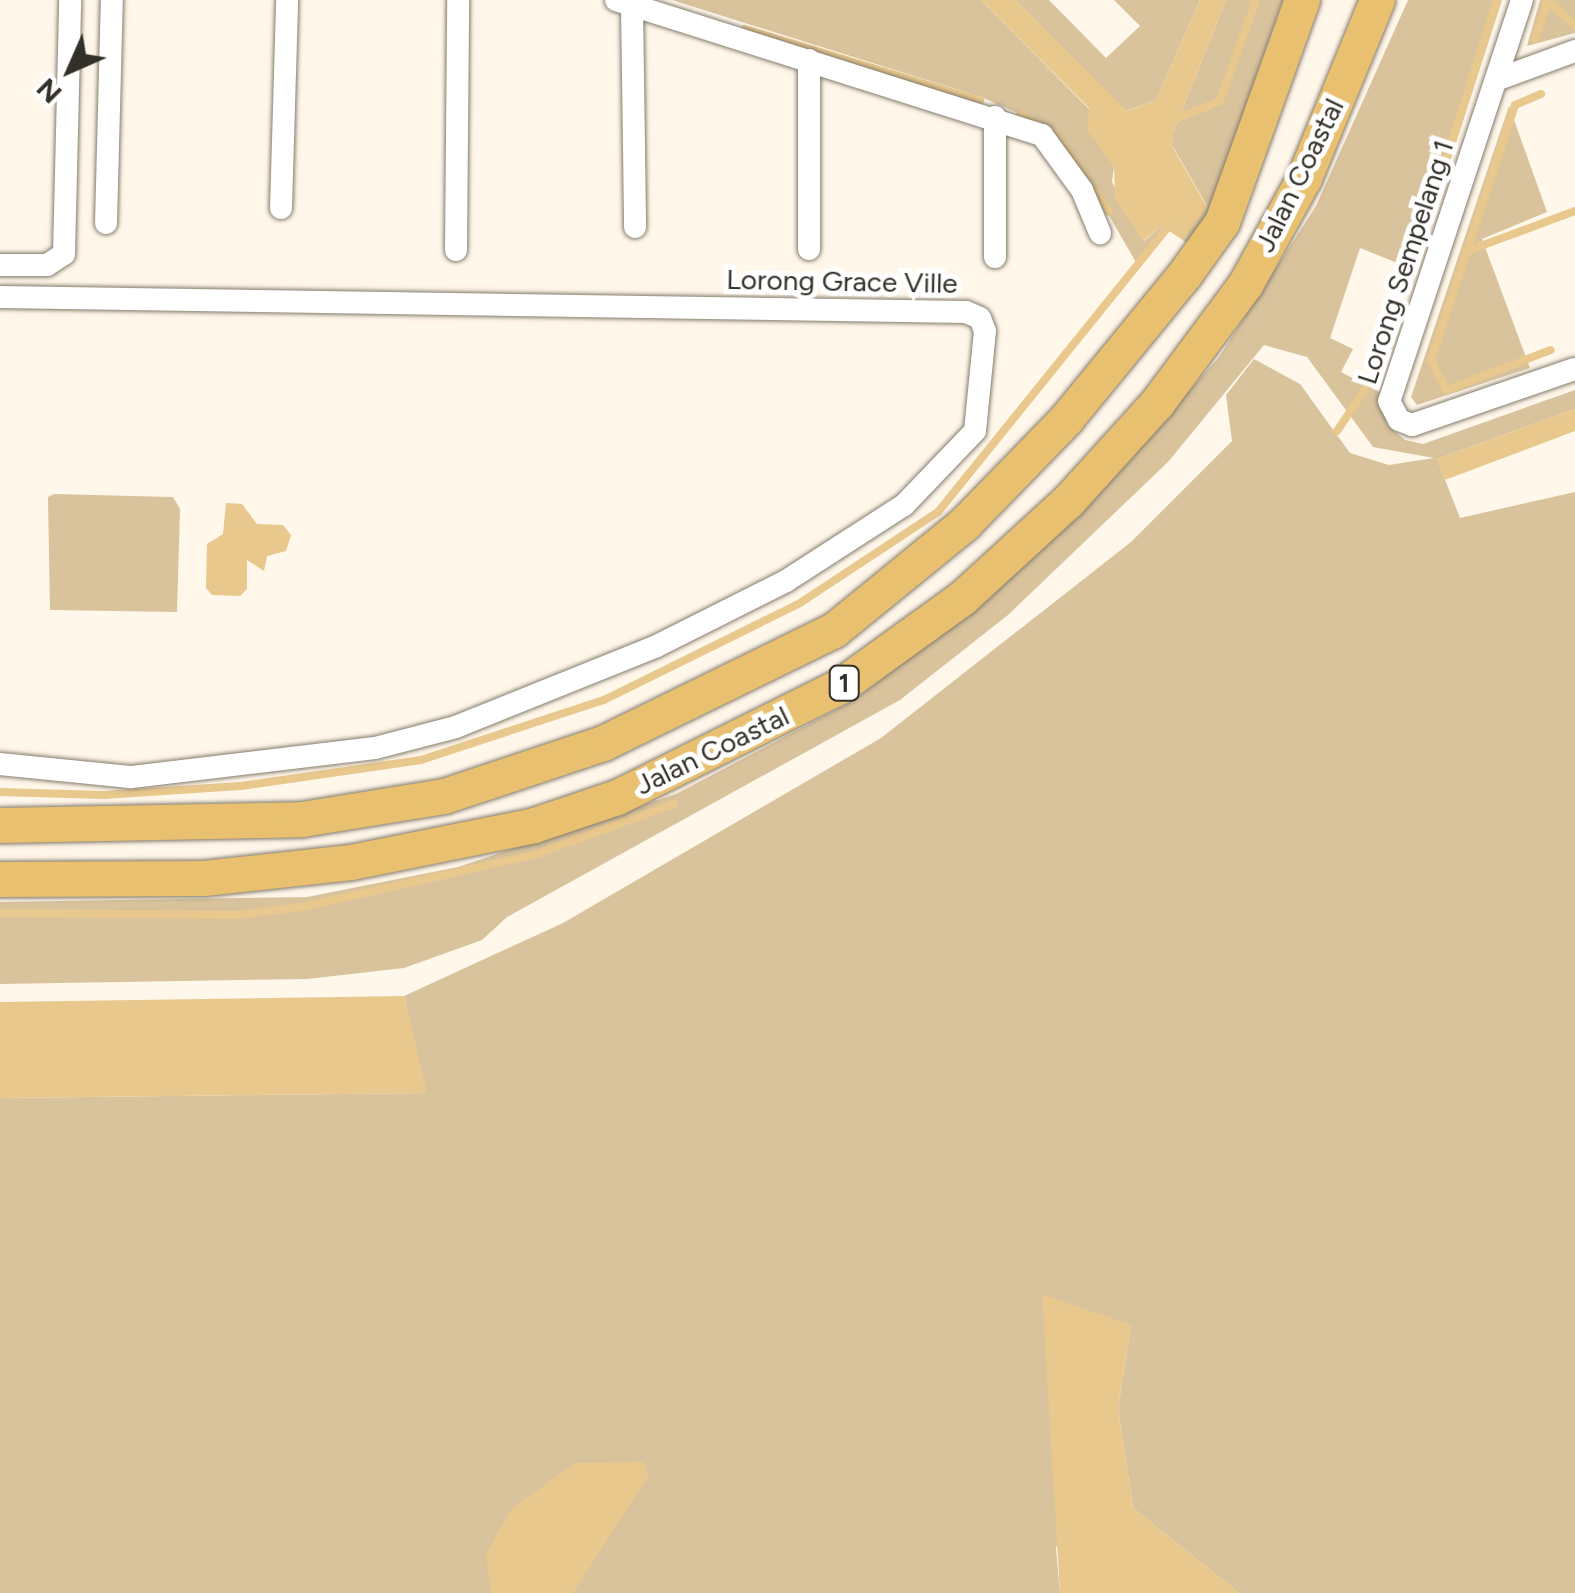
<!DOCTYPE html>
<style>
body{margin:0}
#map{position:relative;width:1575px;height:1593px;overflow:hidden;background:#fff7ea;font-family:Figtree,sans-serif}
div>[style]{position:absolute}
.green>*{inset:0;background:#d8c39d}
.water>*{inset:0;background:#e8c88c}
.stream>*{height:8px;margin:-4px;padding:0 4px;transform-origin:4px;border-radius:4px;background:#e8c88c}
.roads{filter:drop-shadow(0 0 2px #847c6d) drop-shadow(0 0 2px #847c6d)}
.minor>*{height:22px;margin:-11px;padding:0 11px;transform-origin:11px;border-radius:11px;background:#fff}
.trunk>*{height:35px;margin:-17.5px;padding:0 17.5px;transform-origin:17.5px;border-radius:17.5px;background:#e8c06f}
span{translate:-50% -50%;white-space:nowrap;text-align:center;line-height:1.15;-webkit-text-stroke:10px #fff;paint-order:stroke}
.shield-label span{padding:2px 8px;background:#fff;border:2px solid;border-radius:8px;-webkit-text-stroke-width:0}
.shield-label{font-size:25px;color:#332f29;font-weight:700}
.street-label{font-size:28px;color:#332f29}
.north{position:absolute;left:20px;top:20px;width:100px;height:100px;-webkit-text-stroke:8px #fff;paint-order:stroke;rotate:225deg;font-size:28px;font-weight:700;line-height:40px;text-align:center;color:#332f29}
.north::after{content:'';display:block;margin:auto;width:35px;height:45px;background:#332f29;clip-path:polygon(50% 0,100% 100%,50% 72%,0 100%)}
</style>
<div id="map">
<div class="green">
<i style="clip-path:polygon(672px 0,981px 0,1089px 109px,1114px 167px,1112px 182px,1144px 241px,1161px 226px,1166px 231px,1137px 264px,1081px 167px,1041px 123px,981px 97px)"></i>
<i style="clip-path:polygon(1015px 0,1049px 0,1106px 58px,1140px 26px,1114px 0,1200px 0,1156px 100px,1126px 111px)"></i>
<i style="clip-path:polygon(1226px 0,1283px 0,1211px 207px,1189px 245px,1183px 240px,1207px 206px,1173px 147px,1173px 133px)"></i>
<i style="clip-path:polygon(1408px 0,1502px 0,1415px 270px,1360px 248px,1330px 338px,1353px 349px,1341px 372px,1379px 392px,1387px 425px,1405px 440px,1423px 444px,1575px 390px,1575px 409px,1437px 459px,1460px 518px,1575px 492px,1575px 1593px,1239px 1593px,1133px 1508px,1118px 1408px,1131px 1325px,1056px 1548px,1060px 1593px,0 1593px,0 1098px,426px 1093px,404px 996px,563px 923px,881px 738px,1131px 542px,1232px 441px,1226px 395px,1254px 359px,1300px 384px,1350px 453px,1389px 465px,1434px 458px,1373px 447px,1307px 357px,1264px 345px,1168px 462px,1008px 615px,900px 700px,507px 917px,482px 940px,404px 968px,307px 979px,0 984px,0 902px,307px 897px,458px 867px,676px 794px,853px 701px,995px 592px,1092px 501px,1219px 357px,1316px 206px)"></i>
<i style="clip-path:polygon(1540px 0,1575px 0,1575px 33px,1527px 46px)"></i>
<i style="clip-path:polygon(1509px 106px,1547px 212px,1482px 239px,1530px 368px,1417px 405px,1411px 397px)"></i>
<i style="clip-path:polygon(54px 494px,173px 497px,180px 509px,177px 612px,50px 610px,48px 497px)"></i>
</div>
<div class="water">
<i style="clip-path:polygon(981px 0,1015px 0,1127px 111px,1156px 100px,1200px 0,1226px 0,1173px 133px,1173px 148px,1207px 207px,1183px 240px,1161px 226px,1143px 241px,1115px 199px,1114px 167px,1087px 130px,1089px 108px)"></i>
<i style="clip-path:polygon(1575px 409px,1575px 431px,1445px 480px,1437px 459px)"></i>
<i style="clip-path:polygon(226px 503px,242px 504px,257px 524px,283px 525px,291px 535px,286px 551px,267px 556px,264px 571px,247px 560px,247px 589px,240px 596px,212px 595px,206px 588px,207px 544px,223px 534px)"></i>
<i style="clip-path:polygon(404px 996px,427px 1093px,0 1098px,0 1002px)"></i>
<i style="clip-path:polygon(1042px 1294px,1131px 1325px,1118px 1408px,1133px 1508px,1239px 1593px,1060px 1593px)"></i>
<i style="clip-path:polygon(644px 1462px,649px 1475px,573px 1593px,491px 1593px,486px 1554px,511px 1509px,575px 1463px)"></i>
</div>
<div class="stream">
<i style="left:1548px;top:1px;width:36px;rotate:42deg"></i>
<i style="left:745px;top:29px;width:246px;rotate:17deg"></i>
<i style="left:1535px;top:39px;width:41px;rotate:-71.6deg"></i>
<i style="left:1541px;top:94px;width:28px;rotate:157deg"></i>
<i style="left:1515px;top:105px;width:268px;rotate:108.2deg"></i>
<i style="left:1431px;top:360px;width:34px;rotate:63deg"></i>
<i style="left:1446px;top:390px;width:112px;rotate:-20.9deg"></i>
<i style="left:1020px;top:115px;width:41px;rotate:29.1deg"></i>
<i style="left:1056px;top:135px;width:93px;rotate:55.5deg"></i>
<i style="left:1171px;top:121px;width:53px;rotate:-22.2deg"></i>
<i style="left:1220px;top:101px;width:107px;rotate:-70.4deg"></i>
<i style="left:1467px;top:251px;width:115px;rotate:-20.3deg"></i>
<i style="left:1407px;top:282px;width:296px;rotate:-72.3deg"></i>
<i style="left:1376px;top:364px;width:49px;rotate:-69.7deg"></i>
<i style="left:1337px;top:431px;width:55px;rotate:-56deg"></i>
<i style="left:0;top:792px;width:104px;rotate:1.7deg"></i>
<i style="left:104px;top:795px;width:137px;rotate:-3.8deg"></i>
<i style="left:241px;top:786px;width:182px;rotate:-8.2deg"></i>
<i style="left:421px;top:760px;width:193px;rotate:-18.2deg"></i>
<i style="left:604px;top:700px;width:219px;rotate:-26.3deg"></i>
<i style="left:800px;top:603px;width:165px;rotate:-33.4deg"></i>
<i style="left:938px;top:512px;width:371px;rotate:-51.1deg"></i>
<i style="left:0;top:913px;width:239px;rotate:0.5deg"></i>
<i style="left:239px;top:915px;width:69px;rotate:-7.5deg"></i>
<i style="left:307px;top:906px;width:236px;rotate:-12.7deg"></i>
<i style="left:537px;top:854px;width:146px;rotate:-20.1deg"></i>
</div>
<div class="roads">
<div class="minor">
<i style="left:616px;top:0;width:447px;rotate:17.6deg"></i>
<i style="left:1042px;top:135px;width:68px;rotate:54deg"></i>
<i style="left:1082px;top:190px;width:47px;rotate:67.3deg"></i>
<i style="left:1522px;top:0;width:422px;rotate:108.3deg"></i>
<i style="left:1389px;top:401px;width:21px;rotate:62deg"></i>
<i style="left:1399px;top:420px;width:14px;rotate:21deg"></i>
<i style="left:1412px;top:425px;width:172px;rotate:-19deg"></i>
<i style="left:632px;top:5px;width:222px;rotate:89.2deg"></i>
<i style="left:809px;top:60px;width:189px;rotate:90deg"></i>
<i style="left:1496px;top:80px;width:84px;rotate:-20.2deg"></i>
<i style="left:995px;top:117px;width:140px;rotate:90deg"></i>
<i style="left:281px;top:208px;width:208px;rotate:-88.3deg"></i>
<i style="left:106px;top:223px;width:223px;rotate:-88.5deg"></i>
<i style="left:456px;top:250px;width:250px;rotate:-89.5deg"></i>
<i style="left:0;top:265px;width:47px"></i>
<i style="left:47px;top:265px;width:20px;rotate:-33deg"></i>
<i style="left:64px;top:254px;width:254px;rotate:-88.6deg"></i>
<i style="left:0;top:297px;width:966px;rotate:0.89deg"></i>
<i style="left:966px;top:312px;width:15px;rotate:23deg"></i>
<i style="left:980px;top:318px;width:14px;rotate:69deg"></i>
<i style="left:985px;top:331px;width:100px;rotate:95.7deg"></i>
<i style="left:975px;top:431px;width:103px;rotate:133.8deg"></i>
<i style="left:904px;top:505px;width:140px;rotate:147.2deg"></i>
<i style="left:786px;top:581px;width:144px;rotate:153.3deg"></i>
<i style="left:657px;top:646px;width:217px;rotate:158.1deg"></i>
<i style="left:456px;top:727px;width:84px;rotate:165.5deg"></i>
<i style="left:375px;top:748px;width:247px;rotate:173.2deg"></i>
<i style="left:130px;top:777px;width:131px;rotate:-174.3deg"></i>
</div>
<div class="trunk">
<i style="left:0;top:825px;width:302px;rotate:-1.1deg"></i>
<i style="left:302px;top:819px;width:144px;rotate:-9.2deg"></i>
<i style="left:444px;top:796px;width:168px;rotate:-18.4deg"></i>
<i style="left:603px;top:743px;width:257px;rotate:-26.1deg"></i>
<i style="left:834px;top:630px;width:169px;rotate:-39.2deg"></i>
<i style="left:965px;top:523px;width:145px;rotate:-45.8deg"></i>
<i style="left:1066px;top:419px;width:186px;rotate:-50.7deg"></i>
<i style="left:1184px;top:275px;width:65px;rotate:-54.4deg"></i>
<i style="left:1222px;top:222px;width:236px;rotate:-70.2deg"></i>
<i style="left:0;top:879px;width:204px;rotate:-0.3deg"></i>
<i style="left:204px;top:878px;width:148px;rotate:-6.2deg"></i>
<i style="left:351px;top:862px;width:187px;rotate:-11.4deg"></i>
<i style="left:534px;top:825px;width:88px;rotate:-18.6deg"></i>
<i style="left:617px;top:797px;width:249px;rotate:-26.5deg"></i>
<i style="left:840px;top:686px;width:150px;rotate:-35.8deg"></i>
<i style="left:962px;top:598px;width:144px;rotate:-42.5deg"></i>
<i style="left:1068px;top:501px;width:132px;rotate:-47.8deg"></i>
<i style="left:1157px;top:403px;width:149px;rotate:-53.4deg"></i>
<i style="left:1246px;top:283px;width:120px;rotate:-61.1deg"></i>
<i style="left:1304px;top:178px;width:192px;rotate:-67.7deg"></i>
</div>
</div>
<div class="shield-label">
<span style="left:844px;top:683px">1</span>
</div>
<div class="street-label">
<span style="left:1299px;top:175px;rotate:-64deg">Jalan Coastal</span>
<span style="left:1405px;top:262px;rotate:-72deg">Lorong Sempelang 1</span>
<span style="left:842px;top:281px;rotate:1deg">Lorong Grace Ville</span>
<span style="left:712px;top:750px;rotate:-26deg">Jalan Coastal</span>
</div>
<div class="north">N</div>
</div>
